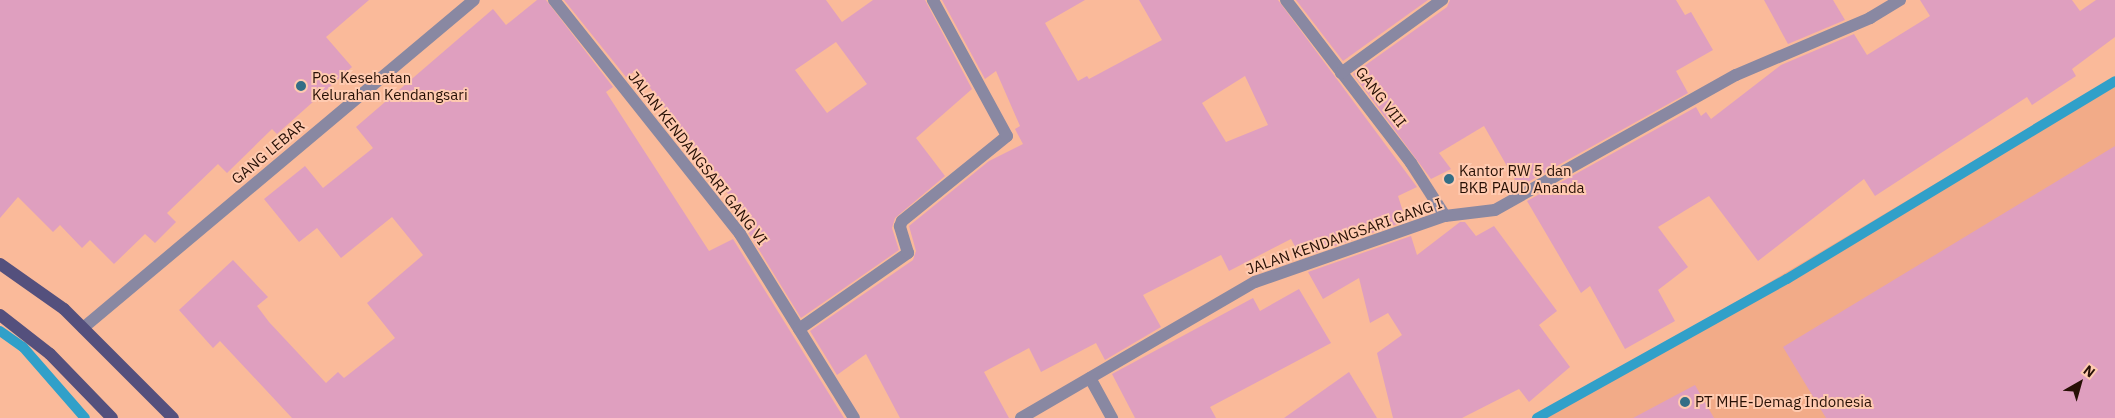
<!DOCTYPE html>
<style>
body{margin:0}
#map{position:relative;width:2115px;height:418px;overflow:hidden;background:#faba9a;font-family:"IBM Plex Sans",sans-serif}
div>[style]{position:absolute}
.built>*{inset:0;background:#f2ab88}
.stream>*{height:10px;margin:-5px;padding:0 5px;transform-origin:5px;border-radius:5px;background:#31a0c9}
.building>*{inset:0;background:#df9fbf}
.minor>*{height:12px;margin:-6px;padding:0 6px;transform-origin:6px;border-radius:6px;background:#8988a2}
.major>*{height:12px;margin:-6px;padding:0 6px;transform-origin:6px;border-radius:6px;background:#54507d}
.dots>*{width:14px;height:14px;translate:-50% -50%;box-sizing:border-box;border:2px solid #ffcab0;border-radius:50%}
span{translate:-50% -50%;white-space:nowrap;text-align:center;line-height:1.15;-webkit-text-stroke:4px #ffcab0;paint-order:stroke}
.poi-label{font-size:15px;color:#271005}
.left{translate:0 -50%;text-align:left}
.street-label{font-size:15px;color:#271005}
.north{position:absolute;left:2055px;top:358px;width:50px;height:50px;-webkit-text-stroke:4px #ffcab0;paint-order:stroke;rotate:38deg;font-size:14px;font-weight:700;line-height:20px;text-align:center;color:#271005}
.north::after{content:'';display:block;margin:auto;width:18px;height:22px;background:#271005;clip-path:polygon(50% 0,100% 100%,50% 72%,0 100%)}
</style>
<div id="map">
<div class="built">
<i style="clip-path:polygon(2115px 77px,2115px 418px,1541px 418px)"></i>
</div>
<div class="stream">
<i style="left:0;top:331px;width:28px;rotate:35deg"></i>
<i style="left:23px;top:347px;width:94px;rotate:48.9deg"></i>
<i style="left:1537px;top:418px;width:286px;rotate:-29.1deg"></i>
<i style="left:1787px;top:279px;width:383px;rotate:-31.1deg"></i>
</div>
<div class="building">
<i style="clip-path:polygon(0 0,369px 0,326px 37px,352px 67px,277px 134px,272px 129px,227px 173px,218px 164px,167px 213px,176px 222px,155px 243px,145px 234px,114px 264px,90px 240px,82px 248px,60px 225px,53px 232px,18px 197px,0 218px)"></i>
<i style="clip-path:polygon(537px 0,546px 0,613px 87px,606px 92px,709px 251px,733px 239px,844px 418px,292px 418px,220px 341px,213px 348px,179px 310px,233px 260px,268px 297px,257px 306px,269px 322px,326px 383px,338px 372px,344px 378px,395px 338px,367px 303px,423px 255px,392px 217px,341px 258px,317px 228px,299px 242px,264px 199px,305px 166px,323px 188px,373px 148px,356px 127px,493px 9px,506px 25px)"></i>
<i style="clip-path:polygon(evenodd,564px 0,826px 0,842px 22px,873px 0,925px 0,972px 89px,916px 138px,945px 176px,895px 218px,892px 228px,899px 250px,801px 318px,745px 227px,750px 224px,637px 70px,626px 77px,564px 0,836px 42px,867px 84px,827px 113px,795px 70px,836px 42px)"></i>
<i style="clip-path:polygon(evenodd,942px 0,1085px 0,1045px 23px,1078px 81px,1087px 76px,1089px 79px,1162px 40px,1139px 0,1278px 0,1417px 187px,1398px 196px,1406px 221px,1301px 258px,1291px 239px,1229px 271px,1221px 255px,1143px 295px,1161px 327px,1105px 360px,1096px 343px,1041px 372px,1029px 348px,984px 372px,1009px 418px,900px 418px,866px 354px,837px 375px,810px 331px,913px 260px,916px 251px,909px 226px,989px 161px,1023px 144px,1015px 129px,1020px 126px,996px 71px,985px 79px,942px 0,1245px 76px,1268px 125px,1226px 142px,1202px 103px,1245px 76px)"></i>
<i style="clip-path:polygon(1296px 0,1428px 0,1343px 61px)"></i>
<i style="clip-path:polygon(1450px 0,1676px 0,1685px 15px,1691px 12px,1713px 50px,1676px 71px,1688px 93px,1519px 187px,1484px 126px,1439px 153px,1451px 169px,1431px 179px,1353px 74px,1447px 7px)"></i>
<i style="clip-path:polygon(1764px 0,1833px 0,1845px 20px,1788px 44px)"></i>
<i style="clip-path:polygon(1920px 0,2072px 0,2080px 11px,2096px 0,2115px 0,2115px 37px,2072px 69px,2076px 76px,2032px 105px,2027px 97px,1875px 196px,1864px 179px,1758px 261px,1709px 196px,1658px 227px,1688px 267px,1658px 290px,1675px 321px,1625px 349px,1590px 286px,1581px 293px,1527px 201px,1696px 107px,1701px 116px,1706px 112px,1711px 119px,1781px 65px,1854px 34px,1867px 55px,1930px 16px)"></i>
<i style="clip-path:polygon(2115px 146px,2115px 418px,1826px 418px,1783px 347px)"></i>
<i style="clip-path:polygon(1460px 222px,1465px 222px,1476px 236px,1494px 226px,1557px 311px,1539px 325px,1570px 367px,1529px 402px,1519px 389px,1462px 418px,1393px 418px,1377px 353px,1402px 335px,1388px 313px,1370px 323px,1359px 278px,1323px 299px,1308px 272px,1411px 236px,1417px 255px)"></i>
<i style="clip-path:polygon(1299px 289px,1331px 343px,1210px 407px,1216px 418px,1135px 418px,1112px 374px,1253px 298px,1260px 311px)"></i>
<i style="clip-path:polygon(1349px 372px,1377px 418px,1284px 418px)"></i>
<i style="clip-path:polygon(1695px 385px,1714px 418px,1633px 418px)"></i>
</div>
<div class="minor">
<i style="left:554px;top:0;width:299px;rotate:51.5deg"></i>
<i style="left:740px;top:234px;width:216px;rotate:58.2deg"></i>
<i style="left:1286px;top:0;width:205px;rotate:52.5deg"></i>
<i style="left:1411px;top:163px;width:63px;rotate:57.3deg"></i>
<i style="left:1341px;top:73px;width:125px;rotate:-35.9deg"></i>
<i style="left:83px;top:328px;width:510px;rotate:-39.99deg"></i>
<i style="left:799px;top:329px;width:133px;rotate:-34.9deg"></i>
<i style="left:908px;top:253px;width:28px;rotate:-107deg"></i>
<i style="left:900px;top:226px;width:5px;rotate:-68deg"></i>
<i style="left:902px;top:221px;width:135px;rotate:-39deg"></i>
<i style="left:1007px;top:136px;width:155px;rotate:-118.6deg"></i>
<i style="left:1090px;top:378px;width:46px;rotate:61.2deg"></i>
<i style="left:1021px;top:418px;width:271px;rotate:-30.2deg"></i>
<i style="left:1255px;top:282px;width:201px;rotate:-19.2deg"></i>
<i style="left:1445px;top:216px;width:50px;rotate:-6.8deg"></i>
<i style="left:1495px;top:210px;width:276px;rotate:-29.3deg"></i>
<i style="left:1736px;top:75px;width:146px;rotate:-23deg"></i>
<i style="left:1870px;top:18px;width:35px;rotate:-31deg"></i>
</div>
<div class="major">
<i style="left:0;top:264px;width:78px;rotate:35.1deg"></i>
<i style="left:64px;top:309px;width:154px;rotate:45deg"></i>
<i style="left:0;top:315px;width:63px;rotate:38deg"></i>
<i style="left:50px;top:354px;width:89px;rotate:45.9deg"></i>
</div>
<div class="dots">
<i style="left:301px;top:86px;background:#336e86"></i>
<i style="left:1449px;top:179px;background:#336e86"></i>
<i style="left:1685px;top:402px;background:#336e86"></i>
</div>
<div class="poi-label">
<span class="left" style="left:312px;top:86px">Pos Kesehatan<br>Kelurahan Kendangsari</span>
<span class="left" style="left:1459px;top:179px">Kantor RW 5 dan<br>BKB PAUD Ananda</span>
<span class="left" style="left:1695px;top:402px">PT MHE-Demag Indonesia</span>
</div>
<div class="street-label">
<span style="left:1381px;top:97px;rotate:52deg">GANG VIII</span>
<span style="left:268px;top:152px;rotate:-40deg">GANG LEBAR</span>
<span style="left:698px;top:158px;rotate:52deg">JALAN KENDANGSARI GANG VI</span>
<span style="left:1344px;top:236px;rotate:-19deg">JALAN KENDANGSARI GANG I</span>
</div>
<div class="north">N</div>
</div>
